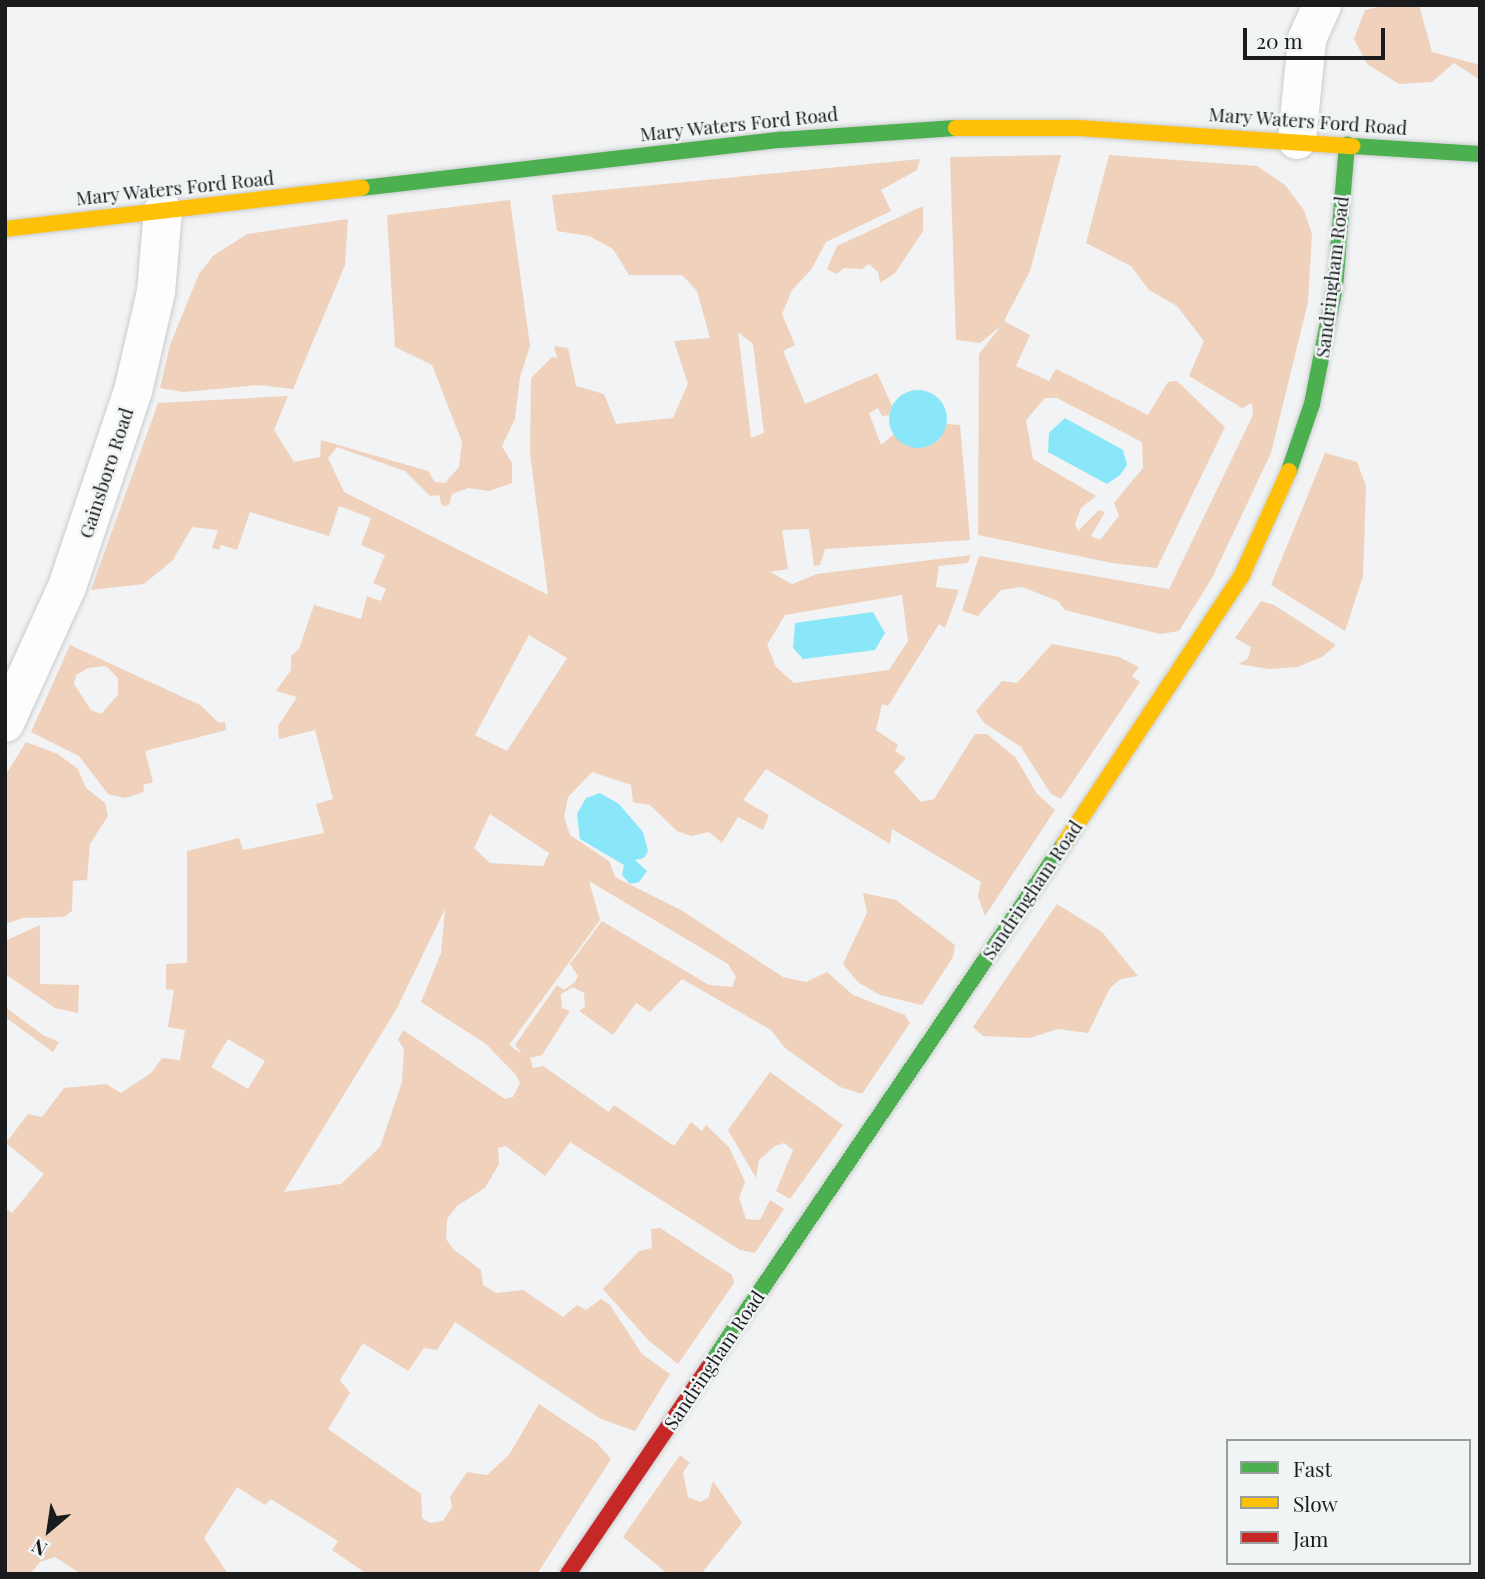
<!DOCTYPE html>
<style>
body{margin:0}
#map{position:relative;width:1485px;height:1579px;overflow:hidden;background:#f1f3f4;font-family:"Playfair Display",serif}
div>[style]{position:absolute}
.green>*{inset:0;background:#f0d1bb}
.water>*{inset:0;background:#89e7f9}
.round{border-radius:50%}
.roads{filter:drop-shadow(0 0 2px #cacccc) drop-shadow(0 0 2px #cacccc)}
.street>*{height:38px;margin:-19px;padding:0 19px;transform-origin:19px;border-radius:19px;background:#fdfdfd}
.fast>*{height:16px;margin:-8px;padding:0 8px;transform-origin:8px;border-radius:8px;background:#4caf50}
.slow>*{height:16px;margin:-8px;padding:0 8px;transform-origin:8px;border-radius:8px;background:#ffc107}
.jam>*{height:16px;margin:-8px;padding:0 8px;transform-origin:8px;border-radius:8px;background:#c62828}
span{translate:-50% -50%;white-space:nowrap;text-align:center;line-height:1.15;-webkit-text-stroke:5px #f0f4f5;paint-order:stroke}
.street-label{font-size:19px;color:#1a1b1c}
.frame{position:absolute;inset:0;border:7px solid #1a1b1c;pointer-events:none}
.legend{position:absolute;left:1226px;top:1439px;width:245px;height:126px;box-sizing:border-box;background:#f0f4f5;border:2px solid #9a9d9e;margin:0;padding:9px 12px;list-style:none;font-size:21px;color:#1a1b1c}
.legend li{display:flex;align-items:center;gap:14px;height:35px}
.legend b{width:35px;border:2px solid #9a9d9e}
.north{position:absolute;left:14px;top:1495px;width:70px;height:70px;-webkit-text-stroke:5px #f0f4f5;paint-order:stroke;rotate:209deg;font-size:19px;font-weight:700;line-height:28px;text-align:center;color:#1a1b1c}
.north::after{content:'';display:block;margin:auto;width:24px;height:32px;background:#1a1b1c;clip-path:polygon(50% 0,100% 100%,50% 72%,0 100%)}
.scale{position:absolute;left:1243px;top:28px;width:142px;height:32px;box-sizing:border-box;border:4px solid #1a1b1c;border-top:0;padding-left:9px;font-size:21px;line-height:24px;white-space:nowrap;color:#1a1b1c;-webkit-text-stroke:5px #f0f4f5;paint-order:stroke}
</style>
<div id="map">
<div class="green">
<i style="clip-path:polygon(1387px 5px,1419px 5px,1432px 52px,1480px 65px,1480px 80px,1454px 63px,1432px 82px,1399px 84px,1367px 64px,1354px 39px,1365px 10px)"></i>
<i style="clip-path:polygon(evenodd,1061px 155px,1030px 271px,1004px 321px,1030px 335px,1016px 366px,1049px 381px,1056px 369px,1148px 415px,1168px 382px,1177px 381px,1225px 427px,1157px 568px,1112px 563px,978px 535px,979px 354px,1001px 326px,980px 343px,956px 340px,950px 157px,1061px 155px,1045px 398px,1057px 398px,1142px 442px,1143px 468px,1114px 503px,1119px 516px,1100px 540px,1091px 536px,1105px 512px,1099px 510px,1078px 531px,1075px 524px,1081px 508px,1096px 496px,1033px 459px,1026px 420px,1045px 398px)"></i>
<i style="clip-path:polygon(1109px 155px,1257px 166px,1285px 185px,1304px 210px,1312px 234px,1308px 302px,1271px 453px,1212px 578px,1179px 631px,1160px 634px,1065px 610px,1058px 601px,1022px 587px,1001px 590px,978px 616px,962px 611px,979px 556px,1169px 589px,1253px 415px,1252px 403px,1242px 408px,1189px 376px,1204px 341px,1177px 306px,1149px 290px,1131px 266px,1086px 243px)"></i>
<i style="clip-path:polygon(evenodd,920px 159px,917px 170px,881px 190px,891px 211px,826px 242px,811px 270px,792px 290px,782px 314px,795px 345px,783px 351px,805px 404px,877px 373px,892px 406px,889px 415px,882px 416px,878px 408px,869px 413px,881px 445px,894px 434px,901px 442px,929px 446px,938px 441px,947px 424px,960px 425px,970px 540px,825px 549px,820px 565px,814px 566px,809px 529px,782px 530px,788px 569px,770px 572px,792px 584px,817px 574px,971px 555px,968px 563px,939px 566px,936px 587px,959px 590px,945px 628px,939px 624px,888px 706px,882px 704px,876px 730px,898px 745px,895px 751px,906px 758px,894px 772px,921px 802px,934px 799px,975px 734px,987px 734px,1016px 758px,1037px 794px,1055px 810px,985px 916px,978px 896px,981px 882px,892px 829px,890px 844px,766px 769px,743px 800px,769px 815px,763px 830px,738px 817px,722px 843px,709px 832px,691px 836px,677px 831px,650px 805px,633px 802px,631px 785px,592px 772px,568px 797px,564px 817px,570px 835px,609px 861px,615px 877px,681px 910px,783px 977px,806px 982px,827px 972px,853px 995px,905px 1015px,910px 1023px,862px 1094px,840px 1087px,785px 1048px,771px 1030px,682px 979px,650px 1012px,636px 1003px,613px 1035px,579px 1011px,585px 1007px,584px 993px,573px 987px,561px 994px,562px 1008px,570px 1011px,542px 1055px,530px 1058px,533px 1068px,543px 1066px,609px 1112px,614px 1105px,674px 1146px,691px 1122px,702px 1131px,706px 1125px,729px 1147px,745px 1182px,739px 1198px,746px 1219px,760px 1220px,770px 1200px,784px 1209px,755px 1253px,740px 1250px,570px 1142px,545px 1176px,506px 1146px,498px 1148px,499px 1164px,485px 1188px,457px 1206px,447px 1219px,446px 1239px,453px 1249px,481px 1270px,483px 1285px,496px 1293px,523px 1290px,563px 1317px,577px 1305px,586px 1310px,601px 1299px,610px 1305px,642px 1354px,670px 1374px,635px 1431px,601px 1419px,455px 1322px,437px 1350px,424px 1348px,408px 1371px,363px 1343px,340px 1380px,350px 1393px,328px 1429px,421px 1494px,422px 1518px,430px 1523px,443px 1521px,452px 1507px,450px 1497px,467px 1472px,487px 1475px,509px 1455px,539px 1404px,596px 1442px,611px 1459px,537px 1574px,367px 1574px,332px 1550px,338px 1541px,271px 1499px,265px 1505px,237px 1487px,204px 1538px,228px 1574px,81px 1574px,55px 1557px,40px 1562px,30px 1574px,5px 1574px,5px 1208px,12px 1213px,44px 1174px,6px 1143px,28px 1114px,42px 1117px,64px 1088px,106px 1084px,121px 1093px,151px 1073px,162px 1058px,180px 1060px,185px 1030px,168px 1027px,174px 990px,166px 989px,166px 964px,187px 963px,187px 851px,239px 838px,243px 850px,324px 833px,316px 804px,333px 799px,315px 730px,279px 739px,278px 726px,297px 697px,276px 691px,291px 670px,291px 656px,299px 649px,314px 605px,361px 619px,367px 596px,381px 601px,386px 589px,373px 583px,385px 555px,361px 545px,371px 518px,339px 506px,329px 536px,250px 512px,237px 550px,221px 545px,219px 550px,212px 548px,218px 530px,192px 527px,173px 560px,144px 584px,91px 590px,158px 403px,288px 396px,274px 430px,294px 462px,320px 457px,321px 440px,428px 471px,435px 482px,445px 483px,459px 467px,462px 442px,432px 365px,395px 347px,387px 215px,510px 200px,530px 346px,520px 377px,515px 419px,502px 446px,512px 463px,512px 483px,489px 491px,468px 488px,452px 494px,449px 505px,442px 506px,439px 495px,430px 496px,405px 471px,337px 447px,328px 458px,344px 492px,548px 595px,530px 453px,531px 378px,552px 357px,557px 358px,554px 346px,568px 348px,576px 386px,604px 394px,616px 424px,673px 418px,688px 384px,674px 341px,710px 338px,697px 291px,682px 275px,629px 275px,613px 249px,589px 236px,557px 231px,552px 195px,920px 159px,738px 332px,753px 344px,764px 433px,751px 438px,738px 332px,920px 159px,902px 595px,908px 641px,889px 670px,794px 683px,776px 667px,767px 645px,785px 615px,902px 595px,920px 159px,529px 635px,567px 658px,507px 751px,475px 735px,529px 635px,920px 159px,490px 814px,549px 853px,543px 866px,490px 863px,474px 848px,490px 814px,920px 159px,589px 881px,728px 964px,736px 977px,732px 987px,709px 985px,602px 921px,570px 964px,578px 976px,575px 982px,564px 990px,557px 985px,515px 1045px,522px 1054px,509px 1045px,600px 920px,589px 881px,920px 159px,445px 909px,441px 953px,421px 1002px,486px 1044px,516px 1075px,520px 1083px,513px 1097px,505px 1099px,403px 1030px,398px 1040px,404px 1049px,402px 1082px,380px 1147px,341px 1184px,284px 1192px,396px 1010px,445px 909px,920px 159px,228px 1039px,265px 1061px,248px 1089px,211px 1067px,228px 1039px)"></i>
<i style="clip-path:polygon(923px 206px,923px 231px,895px 273px,880px 283px,878px 272px,869px 264px,862px 269px,844px 268px,836px 274px,827px 269px,837px 246px)"></i>
<i style="clip-path:polygon(348px 219px,345px 265px,293px 389px,259px 385px,184px 392px,160px 388px,170px 345px,199px 274px,213px 256px,247px 234px)"></i>
<i style="clip-path:polygon(1325px 453px,1357px 462px,1366px 486px,1363px 576px,1345px 631px,1271px 585px)"></i>
<i style="clip-path:polygon(1261px 601px,1274px 605px,1336px 645px,1322px 657px,1297px 667px,1269px 669px,1238px 664px,1248px 659px,1251px 647px,1235px 638px)"></i>
<i style="clip-path:polygon(1052px 644px,1119px 657px,1139px 667px,1132px 676px,1140px 682px,1061px 799px,1051px 794px,1021px 747px,984px 723px,976px 711px,1002px 681px,1017px 683px)"></i>
<i style="clip-path:polygon(evenodd,70px 645px,200px 705px,219px 723px,225px 722px,226px 730px,145px 751px,153px 782px,143px 785px,144px 792px,125px 798px,108px 794px,79px 756px,31px 732px,70px 645px,106px 666px,118px 678px,118px 695px,101px 714px,91px 710px,74px 684px,76px 675px,88px 668px,106px 666px)"></i>
<i style="clip-path:polygon(26px 742px,58px 754px,78px 769px,86px 788px,105px 803px,108px 816px,90px 844px,87px 880px,73px 881px,72px 911px,64px 917px,23px 918px,5px 924px,5px 776px)"></i>
<i style="clip-path:polygon(863px 893px,896px 900px,955px 945px,953px 957px,922px 1005px,880px 995px,859px 983px,843px 964px,867px 913px)"></i>
<i style="clip-path:polygon(1057px 904px,1102px 932px,1138px 976px,1121px 979px,1110px 988px,1088px 1033px,1058px 1029px,1030px 1038px,983px 1036px,973px 1027px)"></i>
<i style="clip-path:polygon(40px 925px,40px 984px,79px 985px,78px 1013px,55px 1008px,5px 974px,5px 941px)"></i>
<i style="clip-path:polygon(5px 1007px,43px 1035px,59px 1042px,53px 1052px,5px 1017px)"></i>
<i style="clip-path:polygon(770px 1072px,843px 1125px,790px 1199px,776px 1191px,793px 1150px,784px 1143px,775px 1146px,759px 1160px,756px 1178px,728px 1130px)"></i>
<i style="clip-path:polygon(660px 1228px,732px 1275px,734px 1283px,678px 1364px,648px 1340px,603px 1289px,639px 1251px,652px 1248px,651px 1229px)"></i>
<i style="clip-path:polygon(680px 1455px,690px 1463px,683px 1472px,688px 1497px,700px 1502px,708px 1498px,713px 1481px,742px 1523px,701px 1574px,668px 1574px,623px 1537px)"></i>
</div>
<div class="water">
<i class="round" style="left:889px;top:390px;width:58px;height:58px"></i>
<i style="clip-path:polygon(1065px 418px,1123px 450px,1127px 465px,1120px 475px,1107px 484px,1048px 452px,1049px 433px)"></i>
<i style="clip-path:polygon(873px 612px,885px 633px,875px 650px,803px 659px,793px 648px,795px 623px)"></i>
<i style="clip-path:polygon(600px 793px,619px 804px,643px 832px,648px 851px,644px 858px,635px 860px,647px 871px,639px 882px,630px 884px,622px 875px,624px 865px,580px 839px,577px 814px,586px 798px)"></i>
</div>
<div class="roads">
<div class="street">
<i style="left:1297px;top:140px;width:101px;rotate:-84.3deg"></i>
<i style="left:1307px;top:39px;width:37px;rotate:-66deg"></i>
<i style="left:5px;top:723px;width:149px;rotate:-65.5deg"></i>
<i style="left:67px;top:587px;width:207px;rotate:-71.4deg"></i>
<i style="left:133px;top:391px;width:102px;rotate:-76.9deg"></i>
<i style="left:156px;top:292px;width:81px;rotate:-85.1deg"></i>
</div>
<div class="fast">
<i style="left:1352px;top:146px;width:128px;rotate:3.6deg"></i>
<i style="left:362px;top:188px;width:421px;rotate:-6.6deg"></i>
<i style="left:780px;top:140px;width:176px;rotate:-3.9deg"></i>
<i style="left:1289px;top:471px;width:71px;rotate:-71.1deg"></i>
<i style="left:1312px;top:404px;width:119px;rotate:-78.9deg"></i>
<i style="left:1335px;top:287px;width:143px;rotate:-85.2deg"></i>
<i style="left:708px;top:1368px;width:633px;rotate:-55.81deg"></i>
</div>
<div class="slow">
<i style="left:956px;top:128px;width:123px"></i>
<i style="left:1079px;top:128px;width:274px;rotate:3.8deg"></i>
<i style="left:5px;top:229px;width:359px;rotate:-6.6deg"></i>
<i style="left:1064px;top:844px;width:323px;rotate:-56.5deg"></i>
<i style="left:1242px;top:575px;width:114px;rotate:-65.7deg"></i>
</div>
<div class="jam">
<i style="left:568px;top:1574px;width:249px;rotate:-55.8deg"></i>
</div>
</div>
<div class="street-label">
<span style="left:1308px;top:121px;rotate:4deg">Mary Waters Ford Road</span>
<span style="left:739px;top:124px;rotate:-6deg">Mary Waters Ford Road</span>
<span style="left:175px;top:188px;rotate:-6deg">Mary Waters Ford Road</span>
<span style="left:1332px;top:277px;rotate:-83deg">Sandringham Road</span>
<span style="left:106px;top:473px;rotate:-72deg">Gainsboro Road</span>
<span style="left:1032px;top:890px;rotate:-56deg">Sandringham Road</span>
<span style="left:714px;top:1360px;rotate:-56deg">Sandringham Road</span>
</div>
<div class="frame"></div>
<ul class="legend">
<li><b style="height:9px;background:#4caf50"></b>Fast</li>
<li><b style="height:9px;background:#ffc107"></b>Slow</li>
<li><b style="height:9px;background:#c62828"></b>Jam</li>
</ul>
<div class="north">N</div>
<div class="scale">20 m</div>
</div>
